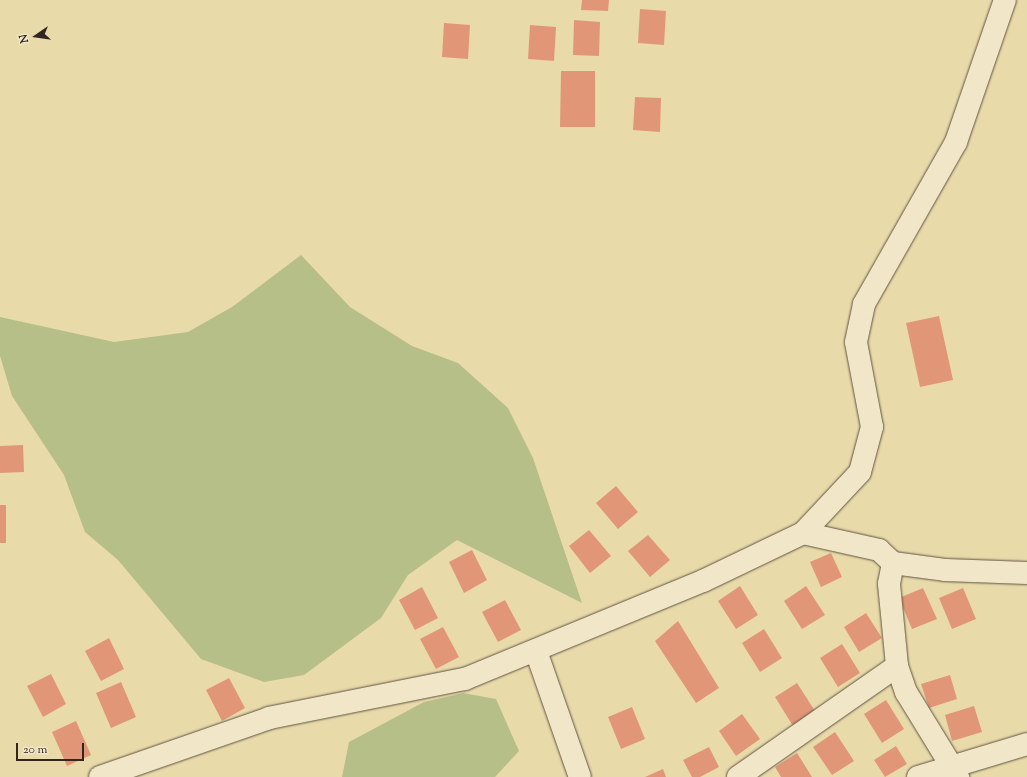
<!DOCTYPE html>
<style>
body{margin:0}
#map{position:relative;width:1027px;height:777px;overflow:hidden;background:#e9daaa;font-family:"Sorts Mill Goudy",serif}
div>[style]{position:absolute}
.green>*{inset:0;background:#b7bf88}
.building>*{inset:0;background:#e19777}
.roads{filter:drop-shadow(0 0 1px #605442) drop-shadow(0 0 1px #605442)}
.minor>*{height:22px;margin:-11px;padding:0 11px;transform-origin:11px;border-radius:11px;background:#f1e7c8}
span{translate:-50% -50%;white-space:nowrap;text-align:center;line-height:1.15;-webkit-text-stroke:3px #f1e7c8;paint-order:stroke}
.north{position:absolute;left:16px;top:16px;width:40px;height:40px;-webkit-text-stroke:3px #f1e7c8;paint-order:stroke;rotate:257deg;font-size:11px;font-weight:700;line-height:16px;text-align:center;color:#322720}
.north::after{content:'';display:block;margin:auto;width:14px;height:18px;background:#322720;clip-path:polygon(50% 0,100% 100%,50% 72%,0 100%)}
.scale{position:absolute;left:16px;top:743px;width:68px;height:18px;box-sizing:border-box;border:2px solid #322720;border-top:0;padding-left:5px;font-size:12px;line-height:14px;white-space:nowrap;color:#322720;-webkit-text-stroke:3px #f1e7c8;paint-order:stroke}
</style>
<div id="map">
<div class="green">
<i style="clip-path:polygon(301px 255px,350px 307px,412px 346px,458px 363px,508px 408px,533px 458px,582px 603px,457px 540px,408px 575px,381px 618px,304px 675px,264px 682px,201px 659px,118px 560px,85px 532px,64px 475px,12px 396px,0 356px,0 317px,114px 342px,188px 332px,232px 307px)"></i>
<i style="clip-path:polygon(463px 693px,496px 699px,519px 751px,495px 777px,342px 777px,349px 742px,424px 702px)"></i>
</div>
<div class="building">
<i style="clip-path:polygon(582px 0,609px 0,608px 11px,581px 10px)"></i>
<i style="clip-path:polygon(640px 9px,666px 11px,664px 45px,638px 43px)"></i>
<i style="clip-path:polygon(574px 20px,600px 22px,599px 56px,573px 55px)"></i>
<i style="clip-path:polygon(444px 23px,470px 25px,468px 59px,442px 57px)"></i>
<i style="clip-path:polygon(530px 25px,556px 27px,554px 61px,528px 59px)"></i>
<i style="clip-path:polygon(561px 71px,595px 71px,595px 127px,560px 127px)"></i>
<i style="clip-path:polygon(635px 97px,661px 98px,660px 132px,633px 130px)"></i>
<i style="clip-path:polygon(939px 316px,953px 380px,920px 387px,906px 323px)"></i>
<i style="clip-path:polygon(23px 445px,24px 472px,0 473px,0 446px)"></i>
<i style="clip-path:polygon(616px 486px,638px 512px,618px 529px,596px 503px)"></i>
<i style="clip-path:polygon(0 505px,6px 505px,6px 543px,0 543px)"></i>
<i style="clip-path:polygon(589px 530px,611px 556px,590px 573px,569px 546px)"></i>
<i style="clip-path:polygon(648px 535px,670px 560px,650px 577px,628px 551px)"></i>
<i style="clip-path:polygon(472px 550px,487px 580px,464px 593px,449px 562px)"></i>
<i style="clip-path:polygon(831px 553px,842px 577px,821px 587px,810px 562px)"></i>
<i style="clip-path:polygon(740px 586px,758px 615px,736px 629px,718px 601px)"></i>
<i style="clip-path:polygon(806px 586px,825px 615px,802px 629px,784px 601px)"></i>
<i style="clip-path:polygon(422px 587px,438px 618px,415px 630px,399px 600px)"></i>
<i style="clip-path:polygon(923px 588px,937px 619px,912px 629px,899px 598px)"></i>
<i style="clip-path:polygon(963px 588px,976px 619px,952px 629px,939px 598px)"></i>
<i style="clip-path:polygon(505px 600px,521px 630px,498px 642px,482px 612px)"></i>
<i style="clip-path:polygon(866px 613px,882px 638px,859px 652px,844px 627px)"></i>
<i style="clip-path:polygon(678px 621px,719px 688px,696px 703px,655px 641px)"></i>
<i style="clip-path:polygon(443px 627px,459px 657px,436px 669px,420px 639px)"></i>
<i style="clip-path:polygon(764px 629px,782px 658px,760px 672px,742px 643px)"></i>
<i style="clip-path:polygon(109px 638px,124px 669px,101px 681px,85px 651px)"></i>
<i style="clip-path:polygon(842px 644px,860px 673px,838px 687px,820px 658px)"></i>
<i style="clip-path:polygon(51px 674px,66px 704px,43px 717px,27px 686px)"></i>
<i style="clip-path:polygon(950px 675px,957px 699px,929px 708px,921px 684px)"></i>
<i style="clip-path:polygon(229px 678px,245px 708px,222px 721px,206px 690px)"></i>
<i style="clip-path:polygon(121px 682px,136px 717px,111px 728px,96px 693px)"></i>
<i style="clip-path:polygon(797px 683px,815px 711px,793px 726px,775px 697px)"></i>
<i style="clip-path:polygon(886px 700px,904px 729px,882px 743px,864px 714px)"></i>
<i style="clip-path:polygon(974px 706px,982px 732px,952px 741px,945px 715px)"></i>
<i style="clip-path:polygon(632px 707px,645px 739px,621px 749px,608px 717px)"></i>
<i style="clip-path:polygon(742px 714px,760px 739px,736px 756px,719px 731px)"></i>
<i style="clip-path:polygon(76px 721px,91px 755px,67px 766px,52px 732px)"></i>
<i style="clip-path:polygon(835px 732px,854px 761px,832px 775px,813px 747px)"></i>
<i style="clip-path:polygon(896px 746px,907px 764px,885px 777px,874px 760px)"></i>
<i style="clip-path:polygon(709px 747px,719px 767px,700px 777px,692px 777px,683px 760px)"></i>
<i style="clip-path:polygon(797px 753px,812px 777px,781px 777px,775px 767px)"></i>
<i style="clip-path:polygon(663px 769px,666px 777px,645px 777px)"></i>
</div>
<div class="roads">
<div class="minor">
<i style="left:803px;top:533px;width:78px;rotate:12.6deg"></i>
<i style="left:879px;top:550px;width:19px;rotate:43deg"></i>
<i style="left:893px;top:563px;width:52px;rotate:7.7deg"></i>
<i style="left:945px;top:570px;width:82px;rotate:2.1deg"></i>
<i style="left:893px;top:563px;width:21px;rotate:101deg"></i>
<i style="left:889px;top:584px;width:82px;rotate:84.4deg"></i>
<i style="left:897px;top:666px;width:28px;rotate:71deg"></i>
<i style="left:906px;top:692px;width:100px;rotate:58.5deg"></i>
<i style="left:536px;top:651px;width:133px;rotate:70.8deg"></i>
<i style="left:100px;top:777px;width:179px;rotate:-19.2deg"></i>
<i style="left:269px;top:718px;width:200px;rotate:-11.3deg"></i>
<i style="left:465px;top:679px;width:257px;rotate:-22.4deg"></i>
<i style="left:703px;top:581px;width:111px;rotate:-25.6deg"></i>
<i style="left:803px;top:533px;width:83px;rotate:-46.9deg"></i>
<i style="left:860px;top:472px;width:47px;rotate:-75.1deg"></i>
<i style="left:872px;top:427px;width:86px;rotate:-100.7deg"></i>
<i style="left:856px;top:342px;width:39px;rotate:-78deg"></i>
<i style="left:864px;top:304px;width:186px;rotate:-60.4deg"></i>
<i style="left:956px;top:142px;width:150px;rotate:-71deg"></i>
<i style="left:738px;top:777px;width:194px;rotate:-34.9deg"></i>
<i style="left:918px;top:777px;width:114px;rotate:-16.8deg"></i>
</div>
</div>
<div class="north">N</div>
<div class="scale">20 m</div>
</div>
